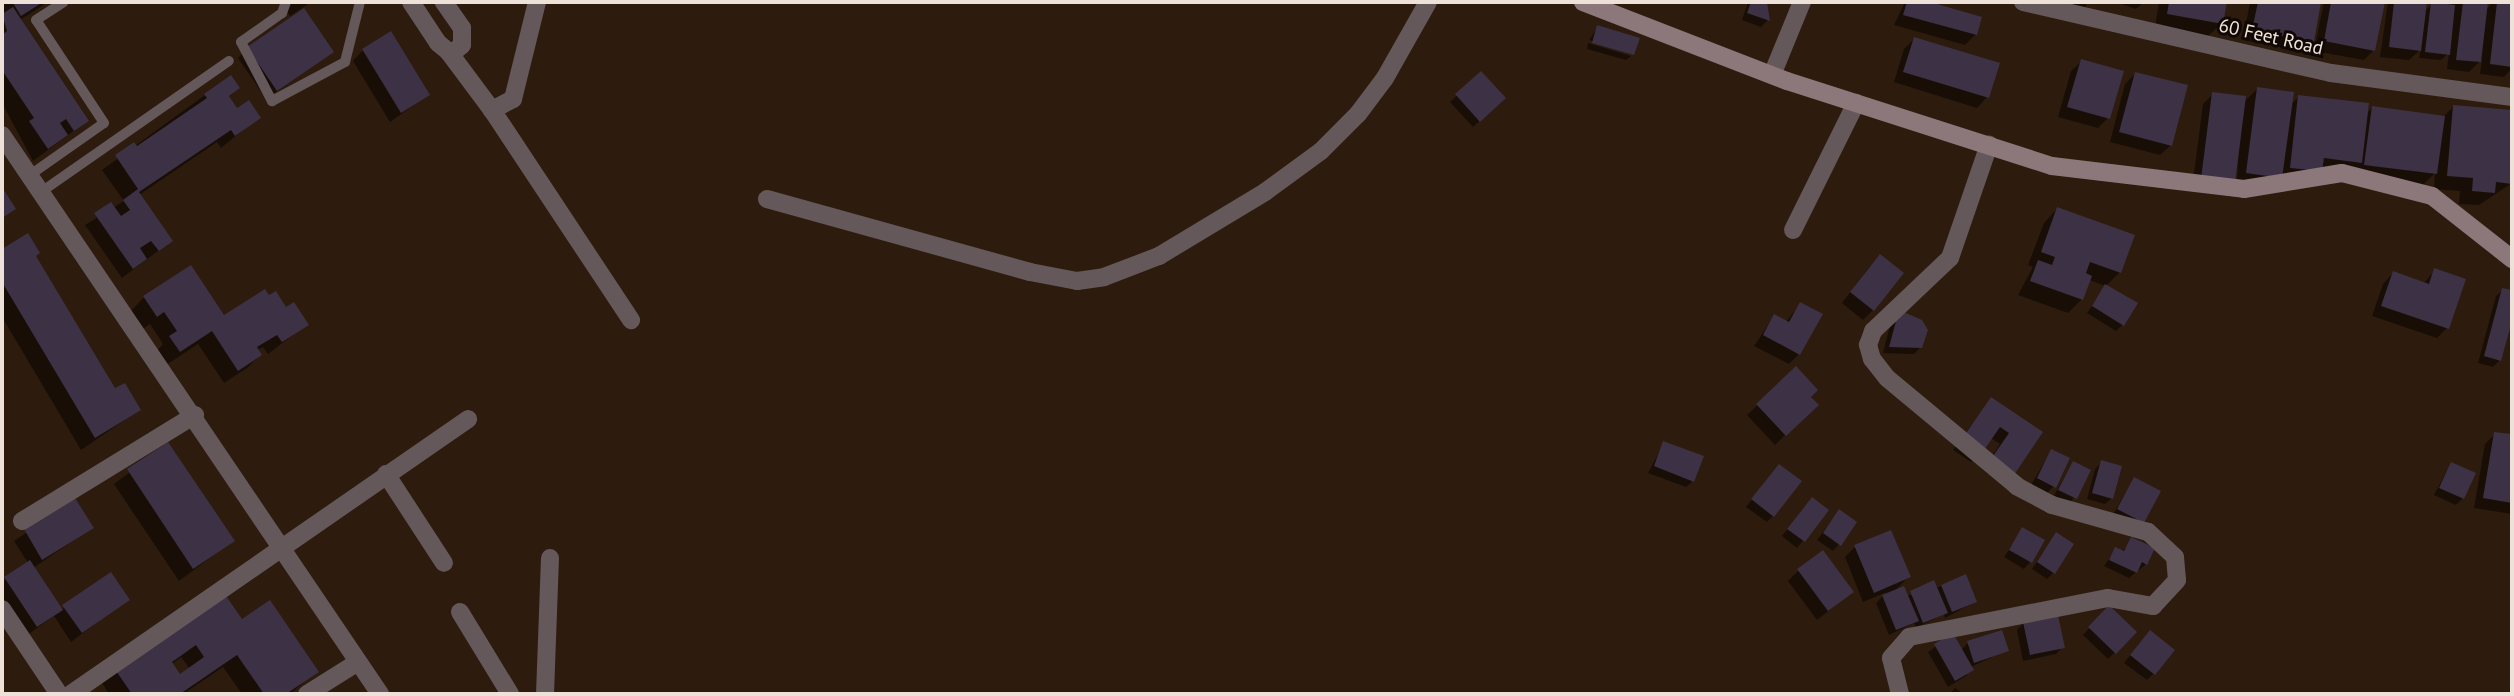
<!DOCTYPE html>
<style>
body{margin:0}
#map{position:relative;width:2514px;height:696px;overflow:hidden;background:#2d1b0d;font-family:"PT Sans",sans-serif}
div>[style]{position:absolute}
.shadow>*{inset:0;background:#0007}
.building>*{inset:0;background:#3d3145}
.lane>*{height:10px;margin:-5px;padding:0 5px;transform-origin:5px;border-radius:5px;background:#65585a}
.street>*{height:18px;margin:-9px;padding:0 9px;transform-origin:9px;border-radius:9px;background:#65585a}
.secondary>*{height:18px;margin:-9px;padding:0 9px;transform-origin:9px;border-radius:9px;background:#8c787b}
span{translate:-50% -50%;white-space:nowrap;text-align:center;line-height:1.15;-webkit-text-stroke:6px #100804;paint-order:stroke}
.street-label{font-size:19px;color:#eee1d8}
.frame{position:absolute;inset:0;border:4px solid #eee1d8;pointer-events:none}
</style>
<div id="map">
<div class="shadow">
<i style="clip-path:polygon(2px 2px,48px 2px,20px 20px,87px 121px,33px 161px,2px 103px)"></i>
<i style="clip-path:polygon(280px 2px,311px 2px,290px 16px)"></i>
<i style="clip-path:polygon(1748px 2px,1765px 2px,1768px 20px,1761px 27px,1742px 20px)"></i>
<i style="clip-path:polygon(1905px 2px,1924px 2px,1980px 18px,1975px 35px,1965px 45px,1894px 25px)"></i>
<i style="clip-path:polygon(2017px 2px,2087px 2px,2084px 11px)"></i>
<i style="clip-path:polygon(2115px 2px,2144px 2px,2136px 9px)"></i>
<i style="clip-path:polygon(2159px 2px,2226px 2px,2222px 23px,2208px 36px,2155px 27px)"></i>
<i style="clip-path:polygon(2250px 2px,2319px 2px,2312px 41px,2302px 51px,2243px 40px)"></i>
<i style="clip-path:polygon(2324px 2px,2383px 2px,2374px 50px,2364px 60px,2314px 51px)"></i>
<i style="clip-path:polygon(2388px 2px,2425px 2px,2424px 12px,2432px 4px,2486px 2px,2486px 10px,2493px 2px,2512px 2px,2512px 68px,2504px 77px,2480px 74px,2482px 59px,2469px 72px,2447px 69px,2449px 53px,2441px 60px,2419px 58px,2421px 49px,2409px 60px,2380px 57px)"></i>
<i style="clip-path:polygon(1598px 27px,1637px 39px,1633px 54px,1589px 40px)"></i>
<i style="clip-path:polygon(1914px 39px,1987px 97px,1977px 108px,1894px 82px,1904px 49px)"></i>
<i style="clip-path:polygon(1588px 43px,1631px 56px,1626px 60px,1587px 49px)"></i>
<i style="clip-path:polygon(248px 48px,332px 52px,266px 99px,238px 58px)"></i>
<i style="clip-path:polygon(363px 50px,428px 95px,390px 122px,353px 61px)"></i>
<i style="clip-path:polygon(2082px 61px,2108px 118px,2098px 128px,2058px 117px,2071px 71px)"></i>
<i style="clip-path:polygon(1481px 73px,1504px 98px,1473px 127px,1450px 102px)"></i>
<i style="clip-path:polygon(2136px 73px,2171px 145px,2160px 155px,2110px 142px,2125px 84px)"></i>
<i style="clip-path:polygon(238px 88px,228px 98px,237px 110px,258px 118px,221px 148px,217px 142px,139px 195px,171px 241px,122px 278px,85px 225px,124px 201px,102px 170px,205px 95px)"></i>
<i style="clip-path:polygon(2257px 89px,2290px 105px,2299px 97px,2365px 115px,2372px 108px,2443px 117px,2453px 107px,2512px 112px,2512px 183px,2479px 205px,2459px 204px,2460px 191px,2434px 189px,2435px 173px,2422px 186px,2352px 178px,2237px 183px,2239px 135px,2192px 189px,2203px 104px,2213px 94px,2243px 103px)"></i>
<i style="clip-path:polygon(2057px 209px,2120px 272px,2106px 286px,2123px 324px,2116px 331px,2087px 313px,2106px 286px,2089px 280px,2082px 299px,2068px 313px,2018px 295px,2033px 267px,2028px 265px,2044px 223px)"></i>
<i style="clip-path:polygon(28px 235px,34px 257px,115px 391px,139px 410px,81px 450px,2px 317px,2px 251px)"></i>
<i style="clip-path:polygon(1870px 266px,1873px 310px,1863px 320px,1842px 303px)"></i>
<i style="clip-path:polygon(2435px 270px,2447px 328px,2437px 338px,2372px 316px,2383px 284px,2393px 273px,2423px 284px)"></i>
<i style="clip-path:polygon(2503px 290px,2512px 292px,2512px 314px,2500px 360px,2493px 367px,2478px 363px,2496px 296px)"></i>
<i style="clip-path:polygon(144px 297px,224px 318px,268px 297px,307px 324px,268px 354px,263px 347px,257px 350px,260px 355px,247px 368px,224px 383px,198px 344px,166px 365px,157px 351px,163px 344px,150px 324px,143px 329px,131px 311px)"></i>
<i style="clip-path:polygon(1800px 304px,1799px 354px,1789px 364px,1754px 346px,1774px 316px,1786px 322px)"></i>
<i style="clip-path:polygon(1899px 312px,1921px 347px,1914px 354px,1883px 353px,1892px 318px)"></i>
<i style="clip-path:polygon(1796px 369px,1816px 405px,1775px 445px,1747px 415px)"></i>
<i style="clip-path:polygon(1991px 399px,2040px 433px,2002px 484px,1983px 470px,2000px 444px,1991px 438px,1971px 462px,1953px 450px)"></i>
<i style="clip-path:polygon(2495px 434px,2512px 436px,2512px 514px,2474px 508px,2485px 444px)"></i>
<i style="clip-path:polygon(1664px 443px,1693px 481px,1686px 487px,1648px 473px)"></i>
<i style="clip-path:polygon(168px 444px,233px 541px,179px 581px,114px 484px)"></i>
<i style="clip-path:polygon(2051px 451px,2054px 486px,2047px 493px,2031px 485px)"></i>
<i style="clip-path:polygon(2102px 462px,2112px 498px,2105px 504px,2087px 499px,2095px 469px)"></i>
<i style="clip-path:polygon(2073px 463px,2089px 471px,2069px 505px,2053px 497px)"></i>
<i style="clip-path:polygon(2451px 464px,2463px 498px,2456px 505px,2434px 495px)"></i>
<i style="clip-path:polygon(1772px 473px,1773px 516px,1767px 522px,1746px 507px)"></i>
<i style="clip-path:polygon(2134px 479px,2143px 522px,2112px 516px)"></i>
<i style="clip-path:polygon(75px 500px,92px 528px,33px 568px,60px 609px,128px 599px,71px 642px,54px 616px,26px 636px,2px 600px,2px 582px,28px 563px,14px 541px)"></i>
<i style="clip-path:polygon(1805px 506px,1827px 510px,1797px 548px,1782px 536px)"></i>
<i style="clip-path:polygon(1839px 511px,1839px 544px,1833px 551px,1817px 540px)"></i>
<i style="clip-path:polygon(2023px 529px,2030px 562px,2024px 569px,2004px 557px)"></i>
<i style="clip-path:polygon(2056px 534px,2054px 572px,2047px 579px,2032px 569px)"></i>
<i style="clip-path:polygon(2132px 539px,2146px 564px,2129px 578px,2104px 566px,2116px 549px,2122px 552px)"></i>
<i style="clip-path:polygon(1855px 547px,1908px 577px,1894px 592px,1907px 596px,1942px 586px,1975px 602px,1945px 618px,1944px 614px,1916px 628px,1914px 623px,1889px 635px,1876px 603px,1887px 592px,1863px 602px,1845px 557px)"></i>
<i style="clip-path:polygon(1798px 571px,1852px 592px,1817px 620px,1788px 581px)"></i>
<i style="clip-path:polygon(2109px 607px,2135px 632px,2108px 659px,2083px 635px)"></i>
<i style="clip-path:polygon(evenodd,242px 621px,317px 671px,290px 694px,242px 694px,223px 667px,183px 694px,109px 694px,102px 683px,115px 670px,242px 621px,181px 657px,190px 669px,180px 676px,172px 664px,181px 657px)"></i>
<i style="clip-path:polygon(2024px 623px,2063px 647px,2056px 654px,2023px 661px,2017px 630px)"></i>
<i style="clip-path:polygon(1952px 635px,1961px 650px,1968px 643px,2007px 650px,1971px 667px,1966px 676px,1948px 687px,1928px 652px)"></i>
<i style="clip-path:polygon(2143px 639px,2153px 674px,2147px 680px,2124px 663px)"></i>
<i style="clip-path:polygon(1955px 688px,1964px 694px,1949px 694px)"></i>
</div>
<div class="building">
<i style="clip-path:polygon(43px 2px,21px 16px,13px 3px,14px 2px)"></i>
<i style="clip-path:polygon(1751px 2px,1767px 2px,1770px 21px,1747px 13px)"></i>
<i style="clip-path:polygon(1907px 2px,1930px 2px,1982px 17px,1977px 35px,1903px 15px)"></i>
<i style="clip-path:polygon(2169px 2px,2227px 2px,2223px 24px,2167px 14px)"></i>
<i style="clip-path:polygon(2258px 2px,2321px 2px,2314px 42px,2252px 30px)"></i>
<i style="clip-path:polygon(2331px 2px,2385px 2px,2375px 51px,2324px 41px)"></i>
<i style="clip-path:polygon(2394px 2px,2427px 2px,2421px 51px,2389px 47px)"></i>
<i style="clip-path:polygon(2431px 2px,2455px 5px,2450px 55px,2425px 52px)"></i>
<i style="clip-path:polygon(2463px 2px,2488px 2px,2481px 62px,2456px 60px)"></i>
<i style="clip-path:polygon(2497px 2px,2512px 2px,2512px 67px,2490px 64px)"></i>
<i style="clip-path:polygon(13px 7px,89px 121px,74px 131px,66px 119px,60px 123px,68px 135px,48px 149px,29px 121px,34px 118px,2px 70px,2px 35px,7px 31px,2px 14px)"></i>
<i style="clip-path:polygon(304px 8px,334px 52px,277px 91px,247px 47px)"></i>
<i style="clip-path:polygon(1597px 25px,1640px 38px,1634px 55px,1592px 43px)"></i>
<i style="clip-path:polygon(391px 31px,430px 95px,401px 113px,362px 49px)"></i>
<i style="clip-path:polygon(1914px 37px,2000px 63px,1989px 98px,1903px 72px)"></i>
<i style="clip-path:polygon(2081px 59px,2124px 71px,2110px 119px,2067px 107px)"></i>
<i style="clip-path:polygon(1481px 71px,1506px 98px,1480px 122px,1455px 94px)"></i>
<i style="clip-path:polygon(2135px 72px,2188px 85px,2172px 146px,2119px 132px)"></i>
<i style="clip-path:polygon(231px 75px,240px 88px,229px 96px,237px 108px,249px 100px,261px 118px,235px 136px,231px 130px,139px 192px,173px 241px,159px 251px,151px 241px,140px 248px,147px 259px,133px 269px,94px 213px,111px 202px,121px 216px,130px 210px,123px 200px,138px 189px,115px 155px,134px 142px,137px 146px,207px 98px,204px 94px)"></i>
<i style="clip-path:polygon(2257px 87px,2294px 92px,2282px 178px,2246px 173px)"></i>
<i style="clip-path:polygon(2212px 92px,2246px 96px,2235px 183px,2201px 179px)"></i>
<i style="clip-path:polygon(2298px 95px,2369px 103px,2362px 163px,2324px 158px,2322px 171px,2290px 168px)"></i>
<i style="clip-path:polygon(2453px 105px,2512px 110px,2512px 184px,2496px 182px,2495px 193px,2472px 191px,2473px 178px,2447px 176px)"></i>
<i style="clip-path:polygon(2372px 106px,2445px 116px,2437px 174px,2364px 165px)"></i>
<i style="clip-path:polygon(2px 187px,16px 209px,2px 218px)"></i>
<i style="clip-path:polygon(2057px 207px,2135px 235px,2121px 273px,2090px 262px,2086px 273px,2092px 276px,2083px 300px,2030px 281px,2038px 260px,2052px 265px,2055px 257px,2041px 252px)"></i>
<i style="clip-path:polygon(28px 233px,40px 253px,36px 256px,115px 388px,125px 383px,141px 410px,95px 438px,2px 282px,2px 249px)"></i>
<i style="clip-path:polygon(1880px 254px,1904px 273px,1874px 311px,1850px 292px)"></i>
<i style="clip-path:polygon(191px 265px,224px 315px,265px 289px,269px 295px,276px 291px,286px 307px,294px 302px,309px 325px,282px 342px,277px 335px,257px 347px,262px 355px,238px 371px,212px 331px,180px 352px,169px 336px,177px 331px,164px 312px,157px 317px,143px 296px)"></i>
<i style="clip-path:polygon(2434px 268px,2466px 279px,2449px 329px,2381px 306px,2393px 271px,2429px 284px)"></i>
<i style="clip-path:polygon(2105px 284px,2138px 303px,2124px 326px,2092px 306px)"></i>
<i style="clip-path:polygon(2502px 288px,2512px 290px,2512px 321px,2501px 361px,2484px 356px)"></i>
<i style="clip-path:polygon(1800px 302px,1823px 314px,1800px 355px,1763px 335px,1774px 314px,1789px 322px)"></i>
<i style="clip-path:polygon(1899px 310px,1922px 320px,1928px 330px,1922px 348px,1889px 347px)"></i>
<i style="clip-path:polygon(1796px 366px,1818px 390px,1811px 397px,1819px 405px,1786px 436px,1756px 404px)"></i>
<i style="clip-path:polygon(1991px 397px,2043px 432px,2014px 475px,1991px 459px,2009px 433px,2000px 427px,1982px 453px,1962px 439px)"></i>
<i style="clip-path:polygon(2494px 432px,2512px 434px,2512px 503px,2483px 498px)"></i>
<i style="clip-path:polygon(1663px 441px,1704px 456px,1694px 482px,1654px 466px)"></i>
<i style="clip-path:polygon(168px 442px,235px 541px,193px 569px,127px 469px)"></i>
<i style="clip-path:polygon(2051px 449px,2070px 458px,2056px 488px,2037px 478px)"></i>
<i style="clip-path:polygon(2101px 460px,2122px 466px,2113px 499px,2092px 493px)"></i>
<i style="clip-path:polygon(2073px 461px,2091px 470px,2077px 499px,2058px 490px)"></i>
<i style="clip-path:polygon(2451px 462px,2476px 473px,2464px 499px,2439px 488px)"></i>
<i style="clip-path:polygon(1779px 464px,1802px 481px,1774px 517px,1751px 499px)"></i>
<i style="clip-path:polygon(2134px 477px,2161px 491px,2144px 523px,2117px 509px)"></i>
<i style="clip-path:polygon(1812px 497px,1829px 510px,1805px 542px,1787px 529px)"></i>
<i style="clip-path:polygon(75px 498px,94px 528px,42px 560px,24px 529px)"></i>
<i style="clip-path:polygon(1839px 509px,1857px 522px,1841px 546px,1823px 533px)"></i>
<i style="clip-path:polygon(2022px 527px,2045px 540px,2032px 563px,2009px 550px)"></i>
<i style="clip-path:polygon(1891px 530px,1911px 577px,1874px 593px,1854px 545px)"></i>
<i style="clip-path:polygon(2056px 532px,2074px 544px,2055px 574px,2037px 562px)"></i>
<i style="clip-path:polygon(2131px 537px,2155px 548px,2147px 565px,2142px 562px,2137px 573px,2109px 560px,2115px 547px,2124px 551px)"></i>
<i style="clip-path:polygon(1823px 550px,1854px 592px,1828px 611px,1797px 569px)"></i>
<i style="clip-path:polygon(30px 560px,63px 610px,37px 627px,4px 577px)"></i>
<i style="clip-path:polygon(111px 572px,130px 600px,82px 633px,62px 605px)"></i>
<i style="clip-path:polygon(1966px 574px,1977px 602px,1952px 612px,1941px 585px)"></i>
<i style="clip-path:polygon(1934px 580px,1948px 613px,1923px 623px,1910px 591px)"></i>
<i style="clip-path:polygon(1904px 586px,1919px 621px,1896px 630px,1882px 595px)"></i>
<i style="clip-path:polygon(evenodd,224px 593px,242px 619px,270px 600px,319px 672px,286px 694px,264px 694px,237px 655px,180px 694px,132px 694px,114px 668px,224px 593px,196px 645px,204px 657px,180px 674px,172px 662px,196px 645px)"></i>
<i style="clip-path:polygon(2109px 605px,2137px 632px,2116px 654px,2088px 627px)"></i>
<i style="clip-path:polygon(2058px 615px,2065px 648px,2030px 655px,2023px 622px)"></i>
<i style="clip-path:polygon(2002px 630px,2009px 651px,1974px 663px,1967px 641px)"></i>
<i style="clip-path:polygon(2150px 630px,2175px 650px,2155px 675px,2130px 655px)"></i>
<i style="clip-path:polygon(1953px 633px,1974px 670px,1955px 681px,1934px 644px)"></i>
</div>
<div class="lane">
<i style="left:286px;top:2px;width:12px;rotate:110deg"></i>
<i style="left:282px;top:13px;width:50px;rotate:144.7deg"></i>
<i style="left:241px;top:42px;width:67px;rotate:62.3deg"></i>
<i style="left:272px;top:101px;width:83px;rotate:-28.1deg"></i>
<i style="left:345px;top:62px;width:62px;rotate:-76deg"></i>
<i style="left:30px;top:175px;width:90px;rotate:-35.1deg"></i>
<i style="left:104px;top:123px;width:123px;rotate:-123.4deg"></i>
<i style="left:36px;top:20px;width:33px;rotate:-33deg"></i>
<i style="left:41px;top:192px;width:229px;rotate:-34.9deg"></i>
</div>
<div class="street">
<i style="left:411px;top:2px;width:49px;rotate:56.6deg"></i>
<i style="left:438px;top:43px;width:13px;rotate:39deg"></i>
<i style="left:448px;top:51px;width:7px"></i>
<i style="left:455px;top:51px;width:9px;rotate:-41deg"></i>
<i style="left:462px;top:45px;width:17px;rotate:-90deg"></i>
<i style="left:462px;top:28px;width:32px;rotate:-125deg"></i>
<i style="left:537px;top:2px;width:100px;rotate:103.9deg"></i>
<i style="left:513px;top:99px;width:24px;rotate:152deg"></i>
<i style="left:492px;top:110px;width:252px;rotate:56.5deg"></i>
<i style="left:2023px;top:2px;width:316px;rotate:13deg"></i>
<i style="left:2331px;top:73px;width:183px;rotate:7.6deg"></i>
<i style="left:448px;top:51px;width:74px;rotate:53.3deg"></i>
<i style="left:1772px;top:75px;width:79px;rotate:-67.7deg"></i>
<i style="left:2px;top:135px;width:675px;rotate:55.93deg"></i>
<i style="left:767px;top:199px;width:273px;rotate:15.5deg"></i>
<i style="left:1030px;top:272px;width:48px;rotate:10.8deg"></i>
<i style="left:1077px;top:281px;width:27px;rotate:-8deg"></i>
<i style="left:1104px;top:277px;width:59px;rotate:-20.9deg"></i>
<i style="left:1159px;top:256px;width:124px;rotate:-31.1deg"></i>
<i style="left:1265px;top:192px;width:69px;rotate:-36.2deg"></i>
<i style="left:1321px;top:151px;width:52px;rotate:-45deg"></i>
<i style="left:1358px;top:114px;width:45px;rotate:-53.1deg"></i>
<i style="left:1385px;top:78px;width:87px;rotate:-60.5deg"></i>
<i style="left:1793px;top:230px;width:142px;rotate:-63.6deg"></i>
<i style="left:386px;top:474px;width:106px;rotate:56.9deg"></i>
<i style="left:22px;top:521px;width:203px;rotate:-31.5deg"></i>
<i style="left:2px;top:609px;width:102px;rotate:56.2deg"></i>
<i style="left:460px;top:612px;width:96px;rotate:58.6deg"></i>
<i style="left:71px;top:694px;width:483px;rotate:-34.7deg"></i>
<i style="left:307px;top:694px;width:60px;rotate:-32.1deg"></i>
<i style="left:545px;top:694px;width:136px;rotate:-87.9deg"></i>
<i style="left:1900px;top:694px;width:37px;rotate:-104deg"></i>
<i style="left:1891px;top:658px;width:28px;rotate:-49deg"></i>
<i style="left:1909px;top:637px;width:203px;rotate:-11.1deg"></i>
<i style="left:2108px;top:598px;width:46px;rotate:10.1deg"></i>
<i style="left:2153px;top:606px;width:35px;rotate:-47deg"></i>
<i style="left:2177px;top:580px;width:23px;rotate:-95deg"></i>
<i style="left:2175px;top:557px;width:37px;rotate:-137deg"></i>
<i style="left:2148px;top:532px;width:100px;rotate:-164.3deg"></i>
<i style="left:2052px;top:505px;width:40px;rotate:-152deg"></i>
<i style="left:2017px;top:486px;width:169px;rotate:-140.3deg"></i>
<i style="left:1887px;top:378px;width:24px;rotate:-128deg"></i>
<i style="left:1872px;top:359px;width:15px;rotate:-106deg"></i>
<i style="left:1868px;top:345px;width:15px;rotate:-70deg"></i>
<i style="left:1873px;top:331px;width:106px;rotate:-43.5deg"></i>
<i style="left:1950px;top:258px;width:120px;rotate:-71deg"></i>
</div>
<div class="secondary">
<i style="left:1583px;top:2px;width:219px;rotate:21.2deg"></i>
<i style="left:1787px;top:81px;width:278px;rotate:17.8deg"></i>
<i style="left:2052px;top:166px;width:193px;rotate:6.8deg"></i>
<i style="left:2244px;top:189px;width:99px;rotate:-9.3deg"></i>
<i style="left:2342px;top:173px;width:93px;rotate:14.3deg"></i>
<i style="left:2432px;top:196px;width:102px;rotate:38.2deg"></i>
</div>
<div class="street-label">
<span style="left:2271px;top:37px;rotate:13deg">60 Feet Road</span>
</div>
<div class="frame"></div>
</div>
